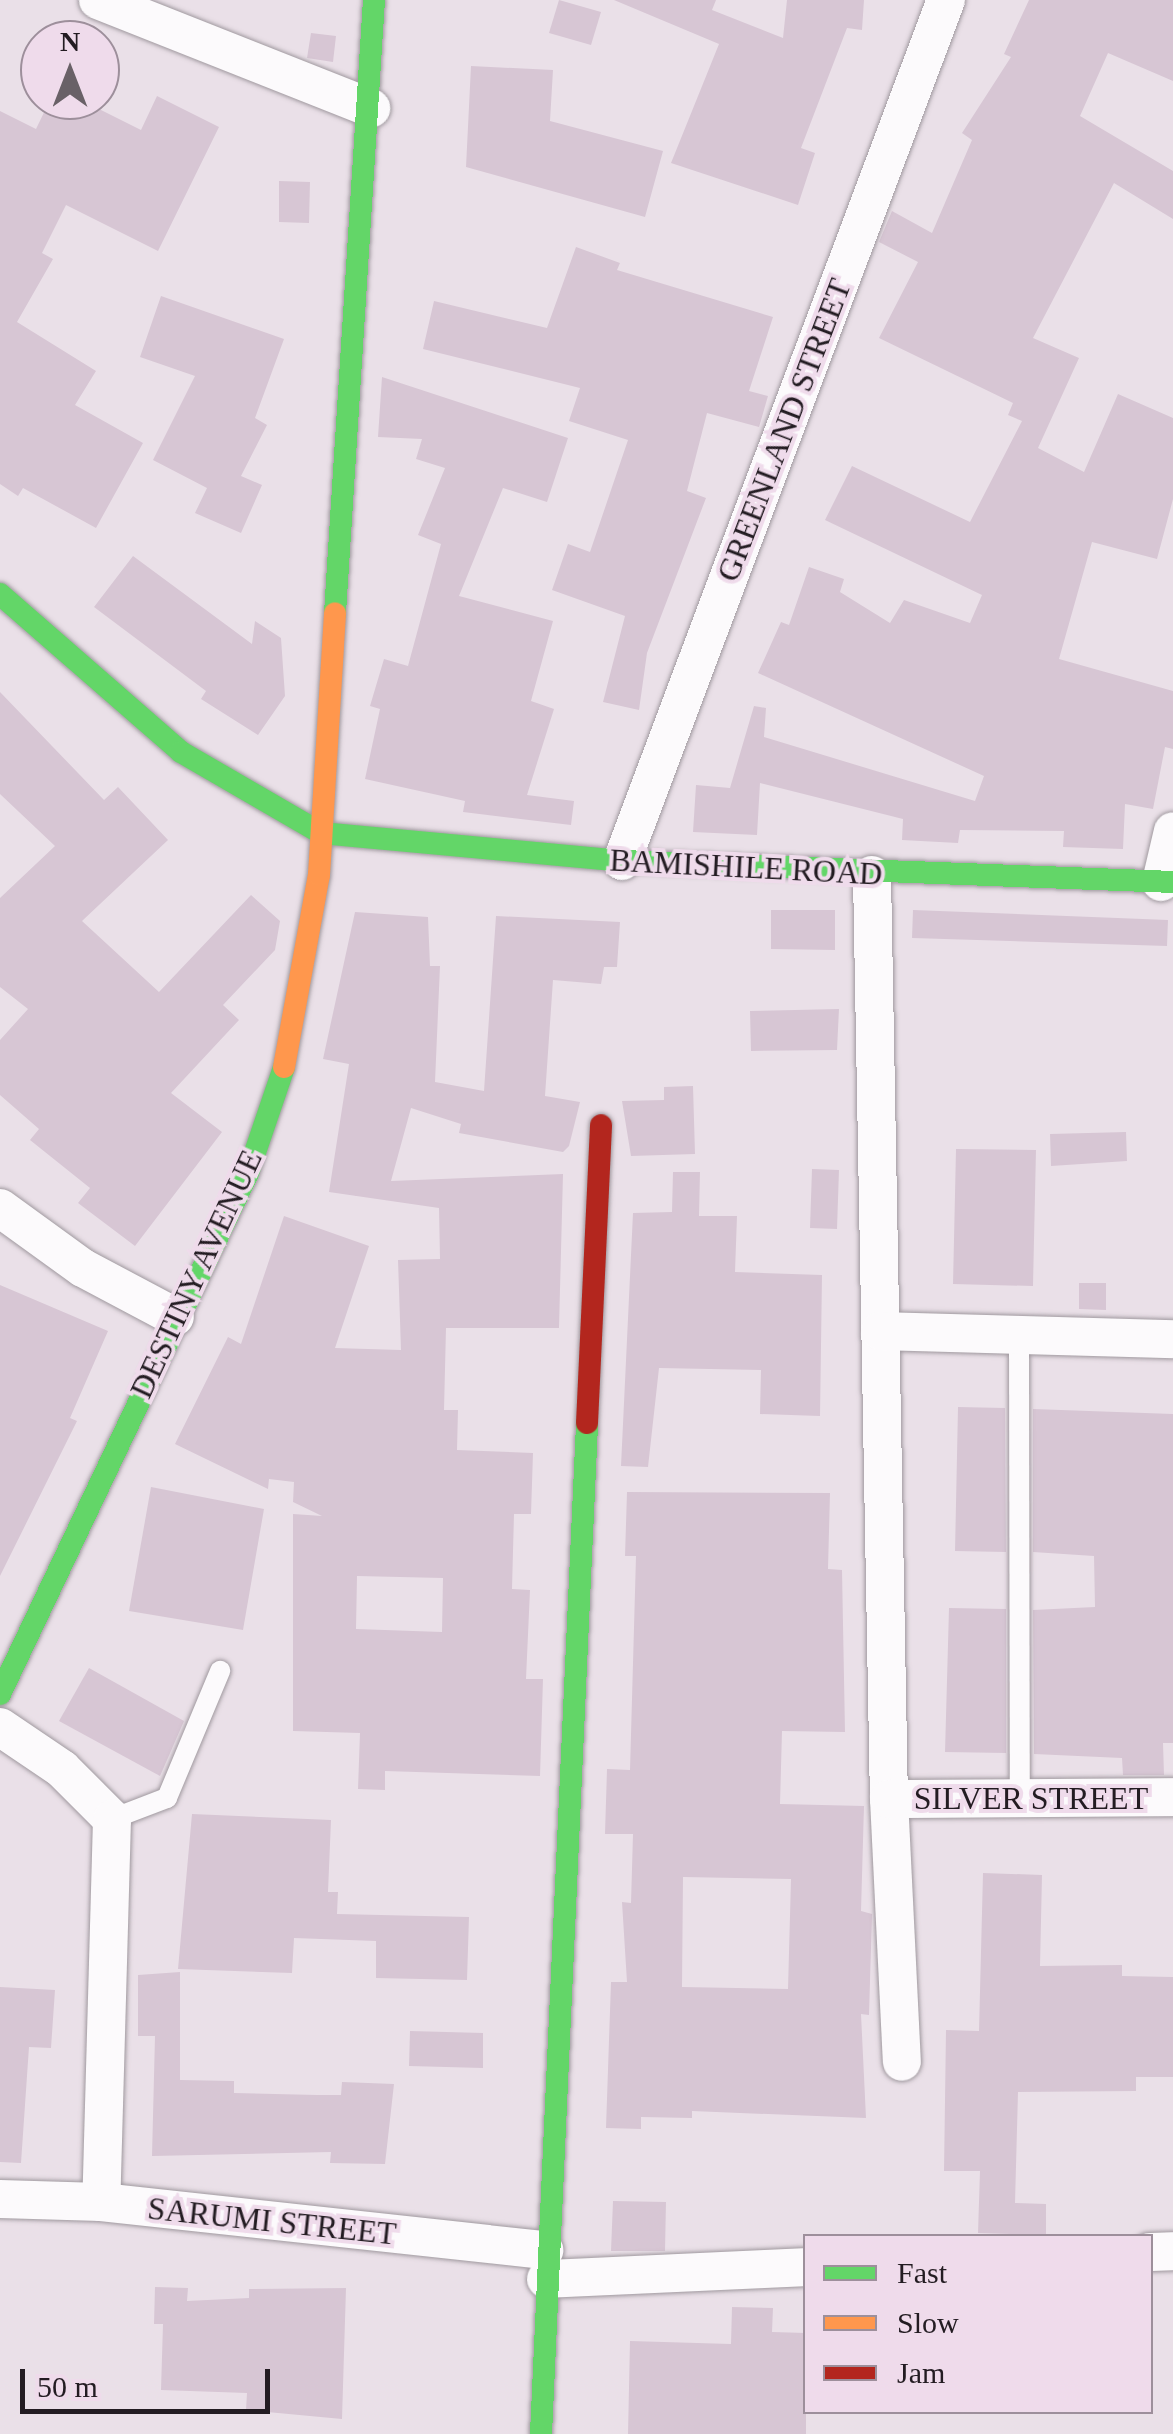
<!DOCTYPE html>
<style>
body{margin:0}
#map{position:relative;width:1173px;height:2434px;overflow:hidden;background:#eae0e8;font-family:Georgia,serif}
div>[style]{position:absolute}
.building>*{inset:0;background:#d7c6d4}
.roads{filter:drop-shadow(0 0 2px #a0999f) drop-shadow(0 0 2px #a0999f)}
.lane>*{height:20px;margin:-10px;padding:0 10px;transform-origin:10px;border-radius:10px;background:#fcfafc}
.street>*{height:38px;margin:-19px;padding:0 19px;transform-origin:19px;border-radius:19px;background:#fcfafc}
.fast>*{height:22px;margin:-11px;padding:0 11px;transform-origin:11px;border-radius:11px;background:#63d668}
.slow>*{height:22px;margin:-11px;padding:0 11px;transform-origin:11px;border-radius:11px;background:#ff974d}
.jam>*{height:22px;margin:-11px;padding:0 11px;transform-origin:11px;border-radius:11px;background:#b3261e}
span{translate:-50% -50%;white-space:nowrap;text-align:center;line-height:1.15;-webkit-text-stroke:8px #efdbeb;paint-order:stroke}
.street-label{font-size:32px;color:#231c22}
.legend{position:absolute;left:803px;top:2234px;width:350px;height:180px;box-sizing:border-box;background:#efdbeb;border:2px solid #9d8f9b;margin:0;padding:12px 18px;list-style:none;font-size:30px;color:#231c22}
.legend li{display:flex;align-items:center;gap:20px;height:50px}
.legend b{width:50px;border:2px solid #9d8f9b}
.north{position:absolute;left:20px;top:20px;width:100px;height:100px;box-sizing:border-box;background:#efdbeb;border:2px solid #9d8f9b;border-radius:50%;rotate:0deg;font-size:28px;font-weight:700;line-height:40px;text-align:center;color:#231c22}
.north::after{content:'';display:block;margin:auto;width:35px;height:45px;background:#696167;clip-path:polygon(50% 0,100% 100%,50% 72%,0 100%)}
.scale{position:absolute;left:20px;top:2369px;width:250px;height:45px;box-sizing:border-box;border:5px solid #231c22;border-top:0;padding-left:12px;font-size:30px;line-height:35px;white-space:nowrap;color:#231c22;-webkit-text-stroke:8px #efdbeb;paint-order:stroke}
</style>
<div id="map">
<div class="building">
<i style="clip-path:polygon(559px 0,601px 12px,591px 45px,549px 33px)"></i>
<i style="clip-path:polygon(614px 0,716px 0,712px 10px,783px 38px,787px 0,864px 0,862px 30px,847px 28px,801px 148px,815px 153px,798px 205px,671px 163px,719px 44px)"></i>
<i style="clip-path:polygon(1029px 0,1173px 0,1173px 81px,1108px 53px,1080px 116px,1173px 171px,1173px 219px,1114px 183px,1033px 338px,1079px 358px,1038px 448px,1084px 472px,1118px 394px,1173px 418px,1173px 499px,1157px 559px,1092px 542px,1059px 659px,1173px 691px,1173px 749px,1165px 747px,1153px 809px,1125px 804px,1123px 849px,1063px 847px,1064px 831px,960px 830px,958px 843px,902px 840px,903px 819px,760px 783px,757px 835px,693px 832px,696px 785px,730px 788px,754px 706px,766px 708px,764px 737px,975px 801px,984px 776px,758px 673px,781px 622px,789px 625px,809px 567px,844px 579px,840px 592px,890px 623px,904px 600px,970px 623px,982px 595px,825px 520px,852px 466px,970px 522px,1022px 421px,1008px 415px,1013px 403px,879px 338px,918px 262px,879px 242px,892px 211px,932px 233px,972px 140px,962px 133px,1011px 57px,1004px 54px)"></i>
<i style="clip-path:polygon(311px 33px,336px 36px,333px 62px,307px 58px)"></i>
<i style="clip-path:polygon(471px 66px,553px 70px,550px 121px,663px 151px,645px 217px,466px 167px)"></i>
<i style="clip-path:polygon(157px 96px,219px 127px,158px 251px,66px 205px,42px 253px,53px 259px,17px 322px,96px 371px,75px 405px,143px 443px,96px 528px,23px 488px,18px 496px,0 484px,0 111px,36px 129px,50px 100px,81px 100px,141px 130px)"></i>
<i style="clip-path:polygon(279px 181px,310px 182px,309px 223px,279px 222px)"></i>
<i style="clip-path:polygon(576px 247px,620px 263px,617px 270px,773px 317px,749px 391px,768px 396px,759px 427px,707px 413px,687px 491px,706px 498px,647px 653px,639px 710px,603px 702px,625px 616px,552px 590px,568px 544px,590px 552px,628px 440px,569px 421px,580px 388px,423px 349px,434px 301px,547px 328px)"></i>
<i style="clip-path:polygon(161px 296px,284px 339px,255px 418px,267px 425px,241px 476px,262px 485px,241px 533px,195px 513px,207px 488px,153px 460px,195px 376px,140px 357px)"></i>
<i style="clip-path:polygon(382px 377px,568px 438px,547px 502px,503px 488px,459px 596px,553px 621px,531px 701px,554px 709px,527px 795px,574px 801px,571px 825px,463px 812px,465px 801px,365px 779px,380px 709px,370px 706px,384px 659px,408px 666px,441px 544px,418px 535px,445px 468px,416px 459px,422px 439px,378px 437px)"></i>
<i style="clip-path:polygon(133px 556px,252px 644px,255px 621px,281px 638px,285px 696px,258px 735px,201px 699px,206px 691px,94px 607px)"></i>
<i style="clip-path:polygon(0 692px,104px 800px,118px 787px,168px 840px,82px 921px,159px 992px,251px 895px,280px 921px,275px 950px,223px 1005px,239px 1020px,171px 1093px,222px 1132px,135px 1246px,78px 1203px,90px 1188px,30px 1140px,39px 1129px,0 1095px,0 1040px,28px 1009px,0 987px,0 898px,55px 846px,0 794px)"></i>
<i style="clip-path:polygon(771px 910px,835px 910px,835px 950px,771px 949px)"></i>
<i style="clip-path:polygon(913px 910px,1168px 920px,1167px 946px,912px 938px)"></i>
<i style="clip-path:polygon(evenodd,355px 912px,428px 917px,430px 966px,440px 966px,435px 1082px,484px 1091px,496px 916px,620px 922px,617px 967px,604px 967px,601px 984px,553px 980px,545px 1096px,580px 1102px,569px 1146px,563px 1152px,459px 1133px,461px 1124px,411px 1108px,391px 1181px,563px 1174px,559px 1328px,446px 1328px,444px 1410px,458px 1410px,457px 1450px,533px 1453px,531px 1514px,514px 1514px,512px 1589px,530px 1590px,526px 1679px,543px 1679px,540px 1776px,385px 1771px,385px 1790px,358px 1789px,360px 1733px,293px 1731px,293px 1514px,322px 1516px,293px 1502px,294px 1482px,269px 1479px,268px 1489px,175px 1444px,228px 1337px,241px 1344px,284px 1216px,369px 1246px,335px 1348px,401px 1350px,398px 1260px,440px 1259px,439px 1208px,329px 1192px,349px 1064px,323px 1059px,355px 912px,357px 1576px,443px 1578px,442px 1632px,356px 1629px,357px 1576px)"></i>
<i style="clip-path:polygon(839px 1009px,837px 1050px,751px 1051px,750px 1011px)"></i>
<i style="clip-path:polygon(693px 1086px,695px 1154px,631px 1156px,622px 1101px,664px 1100px,664px 1087px)"></i>
<i style="clip-path:polygon(1126px 1132px,1127px 1161px,1051px 1166px,1050px 1134px)"></i>
<i style="clip-path:polygon(956px 1149px,1036px 1150px,1033px 1286px,953px 1284px)"></i>
<i style="clip-path:polygon(812px 1169px,839px 1170px,837px 1229px,810px 1228px)"></i>
<i style="clip-path:polygon(673px 1172px,700px 1172px,699px 1216px,737px 1216px,735px 1272px,822px 1275px,820px 1416px,760px 1414px,761px 1370px,659px 1368px,648px 1467px,621px 1466px,633px 1213px,672px 1212px)"></i>
<i style="clip-path:polygon(1079px 1283px,1106px 1283px,1106px 1310px,1079px 1309px)"></i>
<i style="clip-path:polygon(0 1285px,108px 1331px,70px 1418px,77px 1421px,0 1576px)"></i>
<i style="clip-path:polygon(958px 1407px,1005px 1408px,1006px 1552px,955px 1551px)"></i>
<i style="clip-path:polygon(1033px 1409px,1173px 1414px,1173px 1743px,1163px 1743px,1164px 1775px,1123px 1775px,1122px 1758px,1034px 1754px,1033px 1610px,1095px 1607px,1094px 1556px,1033px 1552px)"></i>
<i style="clip-path:polygon(151px 1487px,264px 1509px,243px 1630px,129px 1611px)"></i>
<i style="clip-path:polygon(evenodd,627px 1492px,830px 1493px,828px 1569px,842px 1570px,845px 1732px,782px 1731px,780px 1804px,864px 1806px,861px 1911px,872px 1914px,869px 2015px,861px 2014px,866px 2118px,692px 2111px,692px 2118px,641px 2117px,641px 2129px,606px 2128px,611px 1982px,627px 1982px,622px 1902px,631px 1903px,633px 1834px,605px 1834px,607px 1769px,630px 1770px,636px 1556px,625px 1556px,627px 1492px,683px 1877px,791px 1879px,788px 1989px,682px 1987px,683px 1877px)"></i>
<i style="clip-path:polygon(949px 1608px,1006px 1609px,1006px 1753px,945px 1752px)"></i>
<i style="clip-path:polygon(89px 1668px,184px 1721px,160px 1776px,59px 1721px)"></i>
<i style="clip-path:polygon(192px 1814px,331px 1820px,328px 1892px,338px 1892px,337px 1914px,469px 1917px,467px 1980px,376px 1978px,376px 1941px,294px 1938px,292px 1973px,178px 1969px)"></i>
<i style="clip-path:polygon(983px 1873px,1042px 1875px,1040px 1966px,1122px 1965px,1122px 1976px,1173px 1977px,1173px 2077px,1136px 2077px,1136px 2091px,1018px 2092px,1015px 2203px,1046px 2204px,1046px 2235px,978px 2233px,980px 2171px,944px 2171px,946px 2030px,979px 2031px)"></i>
<i style="clip-path:polygon(180px 1972px,180px 2080px,234px 2081px,234px 2093px,317px 2095px,341px 2095px,342px 2082px,394px 2084px,385px 2164px,330px 2163px,331px 2152px,152px 2156px,155px 2036px,138px 2036px,138px 1975px)"></i>
<i style="clip-path:polygon(0 1987px,55px 1990px,51px 2048px,29px 2047px,21px 2163px,0 2162px)"></i>
<i style="clip-path:polygon(410px 2031px,483px 2033px,483px 2068px,409px 2066px)"></i>
<i style="clip-path:polygon(613px 2201px,666px 2202px,665px 2251px,611px 2251px)"></i>
<i style="clip-path:polygon(155px 2287px,188px 2288px,187px 2301px,249px 2298px,249px 2289px,346px 2288px,342px 2419px,246px 2410px,247px 2393px,161px 2390px,163px 2324px,154px 2324px)"></i>
<i style="clip-path:polygon(732px 2307px,773px 2308px,772px 2332px,806px 2333px,806px 2434px,628px 2434px,630px 2341px,731px 2344px)"></i>
</div>
<div class="roads">
<div class="lane">
<i style="left:1019px;top:1339px;width:463px;rotate:89.9deg"></i>
<i style="left:112px;top:1819px;width:59px;rotate:-20.9deg"></i>
<i style="left:167px;top:1798px;width:138px;rotate:-67.3deg"></i>
</div>
<div class="street">
<i style="left:98px;top:0;width:294px;rotate:21.6deg"></i>
<i style="left:622px;top:861px;width:920px;rotate:-69.38deg"></i>
<i style="left:872px;top:875px;width:924px;rotate:88.95deg"></i>
<i style="left:889px;top:1799px;width:263px;rotate:87.2deg"></i>
<i style="left:1161px;top:882px;width:52px;rotate:-76.8deg"></i>
<i style="left:0;top:1208px;width:102px;rotate:35.9deg"></i>
<i style="left:83px;top:1268px;width:104px;rotate:28deg"></i>
<i style="left:880px;top:1331px;width:293px;rotate:1.6deg"></i>
<i style="left:0;top:1727px;width:75px;rotate:34.1deg"></i>
<i style="left:62px;top:1769px;width:71px;rotate:45deg"></i>
<i style="left:112px;top:1819px;width:383px;rotate:91.6deg"></i>
<i style="left:889px;top:1799px;width:284px;rotate:-0.4deg"></i>
<i style="left:0;top:2199px;width:101px;rotate:1.7deg"></i>
<i style="left:101px;top:2202px;width:446px;rotate:6.2deg"></i>
<i style="left:1150px;top:2252px;width:23px;rotate:-2deg"></i>
<i style="left:546px;top:2279px;width:260px;rotate:-2.6deg"></i>
</div>
<div class="fast">
<i style="left:0;top:594px;width:240px;rotate:41.1deg"></i>
<i style="left:181px;top:752px;width:162px;rotate:30.1deg"></i>
<i style="left:321px;top:833px;width:302px;rotate:5.3deg"></i>
<i style="left:622px;top:861px;width:551px;rotate:2.18deg"></i>
<i style="left:335px;top:613px;width:614px;rotate:-86.36deg"></i>
<i style="left:0;top:1694px;width:577px;rotate:-64.55deg"></i>
<i style="left:248px;top:1173px;width:112px;rotate:-71.2deg"></i>
<i style="left:541px;top:2434px;width:1012px;rotate:-87.39deg"></i>
</div>
<div class="slow">
<i style="left:284px;top:1067px;width:195px;rotate:-79.7deg"></i>
<i style="left:319px;top:875px;width:262px;rotate:-86.5deg"></i>
</div>
<div class="jam">
<i style="left:587px;top:1423px;width:298px;rotate:-87.3deg"></i>
</div>
</div>
<div class="street-label">
<span style="left:784px;top:430px;rotate:-69deg">GREENLAND STREET</span>
<span style="left:746px;top:867px;rotate:3deg">BAMISHILE ROAD</span>
<span style="left:196px;top:1274px;rotate:-65deg">DESTINY AVENUE</span>
<span style="left:1031px;top:1798px">SILVER STREET</span>
<span style="left:272px;top:2221px;rotate:6deg">SARUMI STREET</span>
</div>
<ul class="legend">
<li><b style="height:12px;background:#63d668"></b>Fast</li>
<li><b style="height:12px;background:#ff974d"></b>Slow</li>
<li><b style="height:12px;background:#b3261e"></b>Jam</li>
</ul>
<div class="north">N</div>
<div class="scale">50 m</div>
</div>
